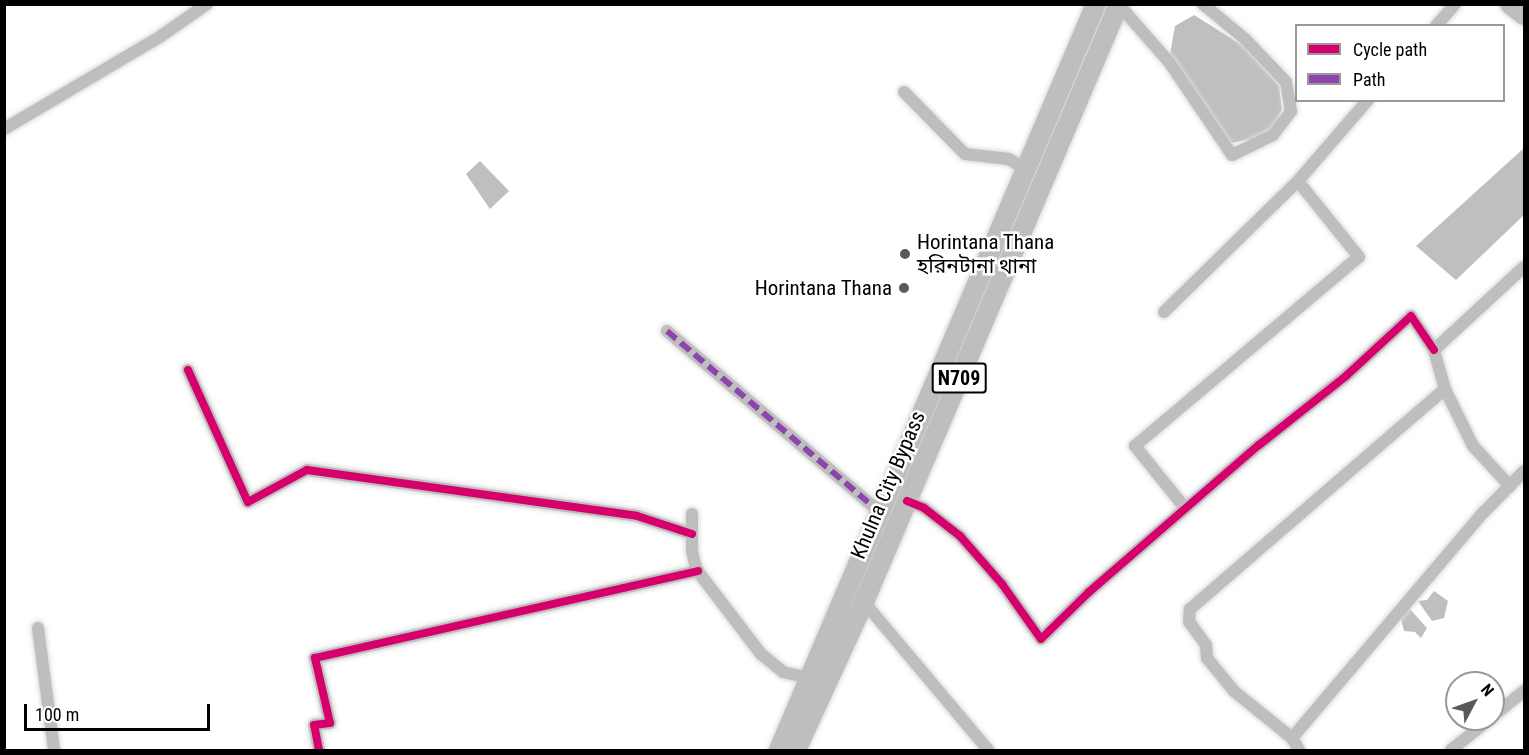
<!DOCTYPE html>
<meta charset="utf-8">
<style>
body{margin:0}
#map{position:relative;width:1529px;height:755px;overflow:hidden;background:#fff;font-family:"Roboto Condensed","Noto Sans Bengali",sans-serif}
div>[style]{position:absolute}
.water>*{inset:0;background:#bfbfbf}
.roads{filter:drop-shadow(0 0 2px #dbdbdb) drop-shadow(0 0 2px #dbdbdb)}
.minor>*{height:12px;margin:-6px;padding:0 6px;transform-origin:6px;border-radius:6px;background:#bebebe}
.trunk>*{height:20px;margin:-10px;padding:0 10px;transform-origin:10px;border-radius:10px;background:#bebebe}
.quiet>*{height:6px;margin-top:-3px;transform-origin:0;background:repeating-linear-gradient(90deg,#8e44ad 0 12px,transparent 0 18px)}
.cycleway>*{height:8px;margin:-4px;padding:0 4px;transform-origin:4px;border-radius:4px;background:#d6006c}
.dots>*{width:16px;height:16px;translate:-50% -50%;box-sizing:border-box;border:3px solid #fff;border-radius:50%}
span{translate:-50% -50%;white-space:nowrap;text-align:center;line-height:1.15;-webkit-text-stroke:5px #fff;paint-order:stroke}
.shield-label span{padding:2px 4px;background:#fff;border:2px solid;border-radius:4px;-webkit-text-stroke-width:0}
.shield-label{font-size:20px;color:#000;font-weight:700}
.poi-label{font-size:21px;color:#000}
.left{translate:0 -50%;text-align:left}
.right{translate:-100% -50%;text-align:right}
.street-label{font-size:21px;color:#000}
.frame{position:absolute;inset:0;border:6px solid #000;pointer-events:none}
.legend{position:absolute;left:1295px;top:24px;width:210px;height:78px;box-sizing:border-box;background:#fff;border:2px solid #999;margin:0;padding:8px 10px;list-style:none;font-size:18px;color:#000}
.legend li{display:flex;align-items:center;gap:12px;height:30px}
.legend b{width:30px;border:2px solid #999}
.north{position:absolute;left:1445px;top:671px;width:60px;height:60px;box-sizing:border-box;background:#fff;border:2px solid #999;border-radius:50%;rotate:49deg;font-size:16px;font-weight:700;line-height:24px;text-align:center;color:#000}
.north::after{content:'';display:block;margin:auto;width:21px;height:27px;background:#595959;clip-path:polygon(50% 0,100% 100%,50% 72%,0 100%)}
.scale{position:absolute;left:24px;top:704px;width:186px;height:27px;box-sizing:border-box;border:3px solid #000;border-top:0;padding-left:8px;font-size:18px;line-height:21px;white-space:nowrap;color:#000;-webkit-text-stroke:4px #fff;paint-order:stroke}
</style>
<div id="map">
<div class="water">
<i style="clip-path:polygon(1194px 15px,1242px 45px,1279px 85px,1282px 110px,1273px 127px,1251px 139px,1232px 143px,1221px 132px,1170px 54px,1175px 26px)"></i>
<i style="clip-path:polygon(1524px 148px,1524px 215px,1456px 280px,1416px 246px)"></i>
<i style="clip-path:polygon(480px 161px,509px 191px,490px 209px,466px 174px)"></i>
<i style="clip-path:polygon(1434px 591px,1448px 601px,1444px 618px,1432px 621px,1418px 601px,1427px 600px)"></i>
<i style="clip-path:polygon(1408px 607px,1427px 628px,1421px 638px,1415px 632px,1404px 631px,1400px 615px)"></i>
</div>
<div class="roads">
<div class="minor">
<i style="left:1119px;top:5px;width:76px;rotate:48.7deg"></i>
<i style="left:1169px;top:62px;width:112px;rotate:55.9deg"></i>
<i style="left:1232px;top:155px;width:46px;rotate:-26deg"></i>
<i style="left:1273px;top:135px;width:30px;rotate:-53deg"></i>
<i style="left:1291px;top:111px;width:29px;rotate:-100deg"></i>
<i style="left:1286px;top:82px;width:59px;rotate:-133.6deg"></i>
<i style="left:1245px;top:39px;width:55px;rotate:-140.2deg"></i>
<i style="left:1436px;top:26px;width:29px;rotate:-49deg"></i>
<i style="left:904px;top:92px;width:87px;rotate:45.5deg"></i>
<i style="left:965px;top:154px;width:44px;rotate:6.5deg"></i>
<i style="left:1009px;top:159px;width:20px;rotate:33deg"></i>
<i style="left:4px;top:129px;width:182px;rotate:-30.6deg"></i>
<i style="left:161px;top:36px;width:56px;rotate:-34.8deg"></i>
<i style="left:1164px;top:312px;width:187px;rotate:-44.4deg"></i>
<i style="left:667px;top:331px;width:280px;rotate:40.4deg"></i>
<i style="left:188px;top:370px;width:145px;rotate:65.6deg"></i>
<i style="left:248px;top:502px;width:67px;rotate:-28.5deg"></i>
<i style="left:307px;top:470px;width:333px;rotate:7.9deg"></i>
<i style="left:637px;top:516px;width:58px;rotate:18.1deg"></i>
<i style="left:1510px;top:486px;width:54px;rotate:-132.8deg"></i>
<i style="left:1473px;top:446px;width:64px;rotate:-116.2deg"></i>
<i style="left:1445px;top:389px;width:41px;rotate:-105.8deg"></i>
<i style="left:1434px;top:350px;width:122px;rotate:-42.7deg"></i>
<i style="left:907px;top:501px;width:18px;rotate:22deg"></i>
<i style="left:924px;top:508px;width:46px;rotate:37.9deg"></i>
<i style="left:960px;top:536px;width:64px;rotate:48.8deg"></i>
<i style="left:1002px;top:584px;width:67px;rotate:54.7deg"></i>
<i style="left:1041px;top:639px;width:67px;rotate:-44.4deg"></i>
<i style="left:1089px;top:592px;width:225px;rotate:-40.9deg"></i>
<i style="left:1259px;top:445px;width:111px;rotate:-38.4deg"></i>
<i style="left:1346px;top:376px;width:88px;rotate:-42.7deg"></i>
<i style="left:1411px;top:316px;width:41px;rotate:55.9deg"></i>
<i style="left:1185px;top:508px;width:80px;rotate:-128.9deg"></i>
<i style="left:1135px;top:446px;width:293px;rotate:-40.2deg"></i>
<i style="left:1359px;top:257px;width:97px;rotate:-128.8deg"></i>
<i style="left:1298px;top:181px;width:107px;rotate:-49.2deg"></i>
<i style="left:692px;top:514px;width:37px;rotate:90deg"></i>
<i style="left:692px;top:551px;width:18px;rotate:77deg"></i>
<i style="left:696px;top:569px;width:107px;rotate:52.6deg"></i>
<i style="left:761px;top:654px;width:28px;rotate:39deg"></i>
<i style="left:783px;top:672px;width:27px;rotate:13deg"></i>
<i style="left:864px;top:602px;width:193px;rotate:50deg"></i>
<i style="left:38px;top:628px;width:123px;rotate:82.5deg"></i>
<i style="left:1493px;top:716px;width:40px;rotate:-39deg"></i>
<i style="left:1292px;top:738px;width:297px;rotate:-49.7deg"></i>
<i style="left:1484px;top:512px;width:57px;rotate:-45.7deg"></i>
<i style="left:319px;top:750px;width:25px;rotate:-101deg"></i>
<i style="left:314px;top:725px;width:16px;rotate:-7deg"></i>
<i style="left:330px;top:723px;width:67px;rotate:-103deg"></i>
<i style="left:315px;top:658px;width:393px;rotate:-12.8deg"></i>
<i style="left:1299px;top:750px;width:14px;rotate:-120deg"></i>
<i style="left:1292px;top:738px;width:75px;rotate:-141deg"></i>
<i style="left:1234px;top:691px;width:43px;rotate:-129.3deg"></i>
<i style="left:1207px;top:658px;width:13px;rotate:-94deg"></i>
<i style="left:1206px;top:645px;width:29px;rotate:-126deg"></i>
<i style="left:1189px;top:622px;width:13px;rotate:-86deg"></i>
<i style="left:1190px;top:609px;width:337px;rotate:-40.8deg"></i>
<i style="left:1451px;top:750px;width:50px;rotate:-38.5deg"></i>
</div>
<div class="trunk">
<i style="left:1510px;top:4px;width:18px;rotate:38deg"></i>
<i style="left:779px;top:750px;width:811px;rotate:-66.98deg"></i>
<i style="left:796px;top:750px;width:163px;rotate:-65.3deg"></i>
<i style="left:864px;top:602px;width:650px;rotate:-66.91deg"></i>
</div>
</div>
<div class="quiet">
<i style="left:667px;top:331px;width:280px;rotate:40.4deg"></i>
</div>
<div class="cycleway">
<i style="left:188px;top:370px;width:145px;rotate:65.6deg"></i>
<i style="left:248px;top:502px;width:67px;rotate:-28.5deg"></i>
<i style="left:307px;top:470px;width:333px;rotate:7.9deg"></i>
<i style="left:637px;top:516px;width:58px;rotate:18.1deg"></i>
<i style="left:907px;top:501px;width:18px;rotate:22deg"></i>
<i style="left:924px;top:508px;width:46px;rotate:37.9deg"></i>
<i style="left:960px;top:536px;width:64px;rotate:48.8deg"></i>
<i style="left:1002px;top:584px;width:67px;rotate:54.7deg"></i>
<i style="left:1041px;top:639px;width:67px;rotate:-44.4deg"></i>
<i style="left:1089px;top:592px;width:225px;rotate:-40.9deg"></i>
<i style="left:1259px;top:445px;width:111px;rotate:-38.4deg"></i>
<i style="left:1346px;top:376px;width:88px;rotate:-42.7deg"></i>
<i style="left:1411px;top:316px;width:41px;rotate:55.9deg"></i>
<i style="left:319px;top:750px;width:25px;rotate:-101deg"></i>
<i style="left:314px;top:725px;width:16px;rotate:-7deg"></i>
<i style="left:330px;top:723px;width:67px;rotate:-103deg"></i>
<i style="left:315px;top:658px;width:393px;rotate:-12.8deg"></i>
</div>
<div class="dots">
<i style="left:905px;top:254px;background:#595959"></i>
<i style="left:904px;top:288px;background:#595959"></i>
</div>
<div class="shield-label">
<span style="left:959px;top:378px">N709</span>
</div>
<div class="poi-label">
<span class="left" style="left:917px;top:254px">Horintana Thana<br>হরিনটানা থানা</span>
<span class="right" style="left:892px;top:288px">Horintana Thana</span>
</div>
<div class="street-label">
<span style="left:888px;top:485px;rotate:-67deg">Khulna City Bypass</span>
</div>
<div class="frame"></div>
<ul class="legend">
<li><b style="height:8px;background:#d6006c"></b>Cycle path</li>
<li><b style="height:8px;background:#8e44ad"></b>Path</li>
</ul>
<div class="north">N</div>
<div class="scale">100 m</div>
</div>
